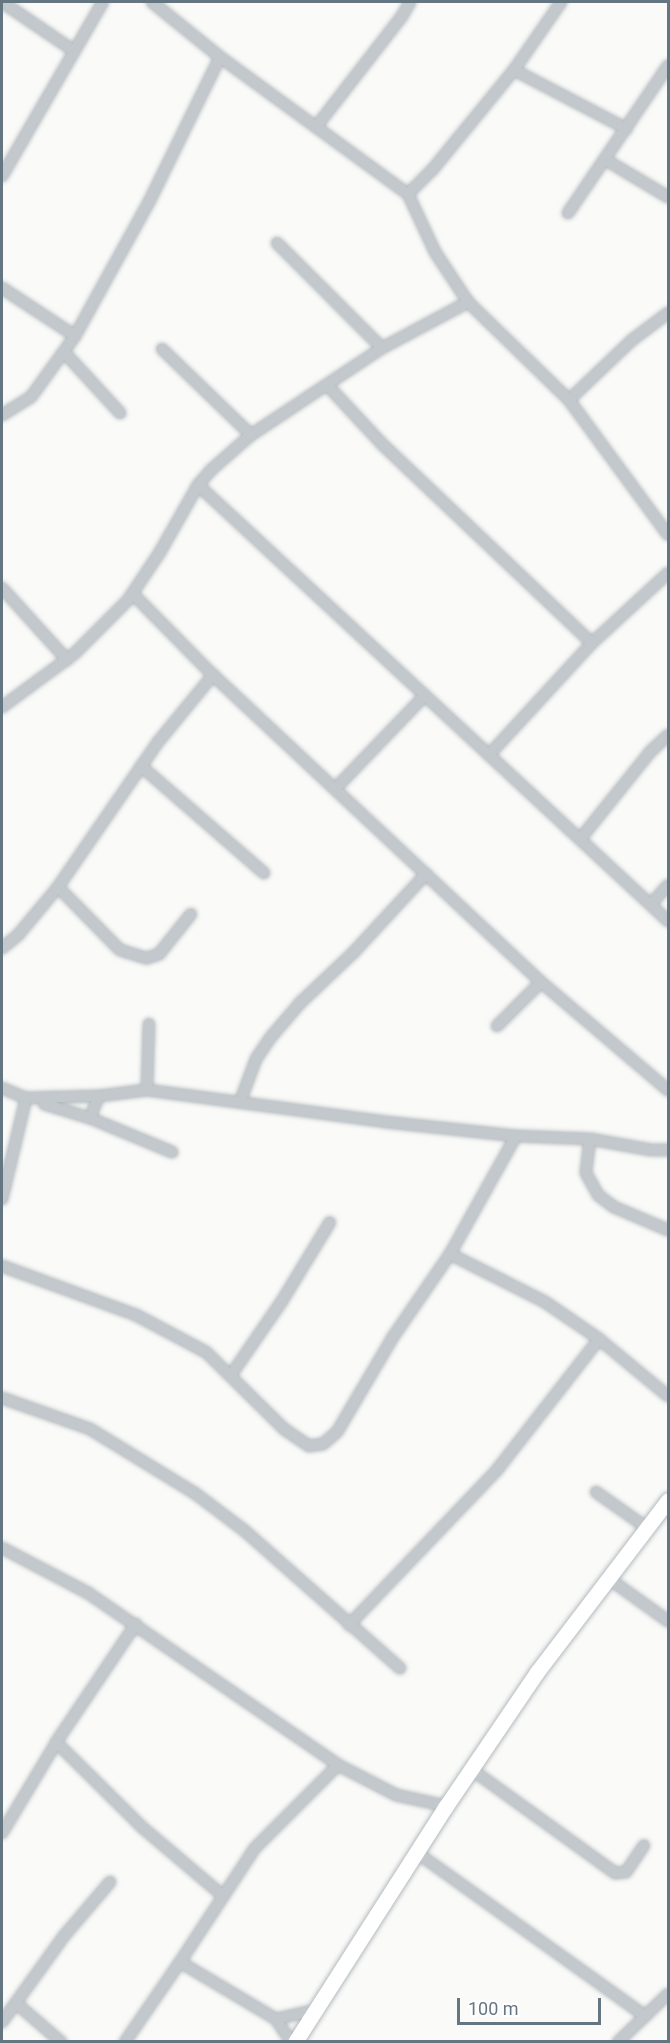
<!DOCTYPE html>
<style>
body{margin:0}
#map{position:relative;width:670px;height:2043px;overflow:hidden;background:#fafaf8;font-family:Roboto,sans-serif}
div>[style]{position:absolute}
.roads{filter:drop-shadow(0 0 2px #b3babf) drop-shadow(0 0 2px #b3babf)}
.street>*{height:10px;margin:-5px;padding:0 5px;transform-origin:5px;border-radius:5px;background:#c3c8cc}
.secondary>*{height:15px;margin:-7.5px;padding:0 7.5px;transform-origin:7.5px;border-radius:7.5px;background:#fff}
span{translate:-50% -50%;white-space:nowrap;text-align:center;line-height:1.15;-webkit-text-stroke:6px #fff;paint-order:stroke}
.frame{position:absolute;inset:0;border:3px solid #657683;pointer-events:none}
.scale{position:absolute;left:457px;top:1998px;width:144px;height:27px;box-sizing:border-box;border:3px solid #657683;border-top:0;padding-left:8px;font-size:18px;line-height:21px;white-space:nowrap;color:#657683;-webkit-text-stroke:4px #fff;paint-order:stroke}
</style>
<div id="map">
<div class="roads">
<div class="street">
<i style="left:2px;top:2px;width:87px;rotate:34.2deg"></i>
<i style="left:152px;top:2px;width:87px;rotate:39deg"></i>
<i style="left:220px;top:57px;width:233px;rotate:36.1deg"></i>
<i style="left:408px;top:194px;width:64px;rotate:65deg"></i>
<i style="left:435px;top:252px;width:60px;rotate:56.6deg"></i>
<i style="left:468px;top:302px;width:141px;rotate:44.1deg"></i>
<i style="left:569px;top:400px;width:167px;rotate:53.7deg"></i>
<i style="left:514px;top:70px;width:127px;rotate:27.6deg"></i>
<i style="left:316px;top:127px;width:140px;rotate:-52.2deg"></i>
<i style="left:402px;top:16px;width:16px;rotate:-60deg"></i>
<i style="left:606px;top:160px;width:72px;rotate:30.8deg"></i>
<i style="left:2px;top:176px;width:201px;rotate:-59.9deg"></i>
<i style="left:408px;top:194px;width:35px;rotate:-45deg"></i>
<i style="left:433px;top:169px;width:128px;rotate:-50.7deg"></i>
<i style="left:514px;top:70px;width:83px;rotate:-55.3deg"></i>
<i style="left:568px;top:213px;width:178px;rotate:-55.8deg"></i>
<i style="left:277px;top:243px;width:148px;rotate:45deg"></i>
<i style="left:2px;top:288px;width:87px;rotate:33.3deg"></i>
<i style="left:162px;top:349px;width:124px;rotate:44deg"></i>
<i style="left:64px;top:352px;width:83px;rotate:47.4deg"></i>
<i style="left:328px;top:386px;width:79px;rotate:47deg"></i>
<i style="left:382px;top:444px;width:289px;rotate:43.5deg"></i>
<i style="left:569px;top:400px;width:87px;rotate:-43.6deg"></i>
<i style="left:632px;top:340px;width:45px;rotate:-36.9deg"></i>
<i style="left:2px;top:415px;width:34px;rotate:-32deg"></i>
<i style="left:31px;top:397px;width:75px;rotate:-54.2deg"></i>
<i style="left:75px;top:336px;width:155px;rotate:-61.1deg"></i>
<i style="left:150px;top:200px;width:159px;rotate:-63.9deg"></i>
<i style="left:198px;top:485px;width:641px;rotate:42.85deg"></i>
<i style="left:2px;top:588px;width:97px;rotate:47.9deg"></i>
<i style="left:133px;top:594px;width:114px;rotate:45.4deg"></i>
<i style="left:213px;top:675px;width:449px;rotate:43.1deg"></i>
<i style="left:541px;top:982px;width:167px;rotate:40.4deg"></i>
<i style="left:2px;top:707px;width:89px;rotate:-36.4deg"></i>
<i style="left:74px;top:654px;width:76px;rotate:-45deg"></i>
<i style="left:128px;top:600px;width:58px;rotate:-56.3deg"></i>
<i style="left:160px;top:552px;width:77px;rotate:-60.4deg"></i>
<i style="left:198px;top:485px;width:20px;rotate:-49deg"></i>
<i style="left:211px;top:470px;width:53px;rotate:-41.2deg"></i>
<i style="left:251px;top:435px;width:157px;rotate:-33.6deg"></i>
<i style="left:382px;top:348px;width:98px;rotate:-28.1deg"></i>
<i style="left:489px;top:755px;width:152px;rotate:-47.4deg"></i>
<i style="left:592px;top:643px;width:103px;rotate:-42.6deg"></i>
<i style="left:141px;top:766px;width:163px;rotate:41deg"></i>
<i style="left:335px;top:789px;width:130px;rotate:-46.2deg"></i>
<i style="left:581px;top:838px;width:112px;rotate:-51.2deg"></i>
<i style="left:651px;top:751px;width:23px;rotate:-43deg"></i>
<i style="left:58px;top:887px;width:88px;rotate:45.5deg"></i>
<i style="left:120px;top:950px;width:28px;rotate:17deg"></i>
<i style="left:147px;top:958px;width:13px;rotate:-18deg"></i>
<i style="left:159px;top:954px;width:51px;rotate:-51.3deg"></i>
<i style="left:651px;top:904px;width:25px;rotate:-48deg"></i>
<i style="left:2px;top:948px;width:21px;rotate:-39deg"></i>
<i style="left:18px;top:935px;width:62px;rotate:-50.2deg"></i>
<i style="left:58px;top:887px;width:176px;rotate:-55.4deg"></i>
<i style="left:158px;top:742px;width:87px;rotate:-50.6deg"></i>
<i style="left:497px;top:1026px;width:62px;rotate:-45deg"></i>
<i style="left:2px;top:1088px;width:26px;rotate:23deg"></i>
<i style="left:26px;top:1098px;width:73px;rotate:-1.6deg"></i>
<i style="left:99px;top:1096px;width:48px;rotate:-7.1deg"></i>
<i style="left:147px;top:1090px;width:241px;rotate:7.6deg"></i>
<i style="left:386px;top:1122px;width:131px;rotate:6.1deg"></i>
<i style="left:516px;top:1136px;width:74px;rotate:2.3deg"></i>
<i style="left:590px;top:1139px;width:62px;rotate:10.2deg"></i>
<i style="left:651px;top:1150px;width:17px"></i>
<i style="left:147px;top:1090px;width:66px;rotate:-88.3deg"></i>
<i style="left:240px;top:1102px;width:46px;rotate:-69.6deg"></i>
<i style="left:256px;top:1059px;width:27px;rotate:-56deg"></i>
<i style="left:271px;top:1037px;width:45px;rotate:-49.5deg"></i>
<i style="left:300px;top:1003px;width:73px;rotate:-43.3deg"></i>
<i style="left:353px;top:953px;width:108px;rotate:-47.3deg"></i>
<i style="left:44px;top:1104px;width:48px;rotate:16.9deg"></i>
<i style="left:90px;top:1118px;width:89px;rotate:22.5deg"></i>
<i style="left:90px;top:1118px;width:24px;rotate:-68deg"></i>
<i style="left:590px;top:1139px;width:34px;rotate:97deg"></i>
<i style="left:586px;top:1173px;width:25px;rotate:61deg"></i>
<i style="left:598px;top:1195px;width:20px;rotate:37deg"></i>
<i style="left:614px;top:1207px;width:59px;rotate:23.1deg"></i>
<i style="left:2px;top:1199px;width:104px;rotate:-76.6deg"></i>
<i style="left:450px;top:1254px;width:106px;rotate:26.8deg"></i>
<i style="left:545px;top:1302px;width:65px;rotate:34.4deg"></i>
<i style="left:599px;top:1339px;width:89px;rotate:39.6deg"></i>
<i style="left:2px;top:1266px;width:143px;rotate:20.1deg"></i>
<i style="left:136px;top:1315px;width:79px;rotate:27.9deg"></i>
<i style="left:206px;top:1352px;width:110px;rotate:44.6deg"></i>
<i style="left:284px;top:1429px;width:30px;rotate:34deg"></i>
<i style="left:309px;top:1446px;width:14px;rotate:-8deg"></i>
<i style="left:323px;top:1444px;width:18px;rotate:-41deg"></i>
<i style="left:337px;top:1432px;width:110px;rotate:-59.5deg"></i>
<i style="left:393px;top:1337px;width:101px;rotate:-55.5deg"></i>
<i style="left:450px;top:1254px;width:135px;rotate:-60.8deg"></i>
<i style="left:231px;top:1375px;width:90px;rotate:-55.4deg"></i>
<i style="left:282px;top:1301px;width:92px;rotate:-58.7deg"></i>
<i style="left:2px;top:1398px;width:93px;rotate:19.4deg"></i>
<i style="left:90px;top:1429px;width:124px;rotate:31.5deg"></i>
<i style="left:196px;top:1494px;width:61px;rotate:37.1deg"></i>
<i style="left:245px;top:1531px;width:207px;rotate:41.5deg"></i>
<i style="left:596px;top:1492px;width:62px;rotate:35.2deg"></i>
<i style="left:2px;top:1548px;width:97px;rotate:27.6deg"></i>
<i style="left:88px;top:1593px;width:303px;rotate:34.5deg"></i>
<i style="left:338px;top:1765px;width:65px;rotate:27.3deg"></i>
<i style="left:396px;top:1795px;width:51px;rotate:12.4deg"></i>
<i style="left:608px;top:1578px;width:74px;rotate:35.6deg"></i>
<i style="left:349px;top:1625px;width:214px;rotate:-46.3deg"></i>
<i style="left:497px;top:1470px;width:166px;rotate:-52.1deg"></i>
<i style="left:56px;top:1742px;width:122px;rotate:44.7deg"></i>
<i style="left:143px;top:1828px;width:104px;rotate:40.3deg"></i>
<i style="left:471px;top:1769px;width:178px;rotate:35.8deg"></i>
<i style="left:615px;top:1873px;width:11px;rotate:-5deg"></i>
<i style="left:626px;top:1872px;width:32px;rotate:-56deg"></i>
<i style="left:2px;top:1833px;width:114px;rotate:-59deg"></i>
<i style="left:61px;top:1735px;width:134px;rotate:-56deg"></i>
<i style="left:416px;top:1852px;width:282px;rotate:35.6deg"></i>
<i style="left:180px;top:1962px;width:112px;rotate:30.7deg"></i>
<i style="left:276px;top:2019px;width:40px;rotate:-13deg"></i>
<i style="left:16px;top:2003px;width:60px;rotate:40.9deg"></i>
<i style="left:276px;top:2019px;width:27px;rotate:57deg"></i>
<i style="left:2px;top:2022px;width:106px;rotate:-54.2deg"></i>
<i style="left:64px;top:1936px;width:71px;rotate:-49.6deg"></i>
<i style="left:125px;top:2042px;width:97px;rotate:-55.5deg"></i>
<i style="left:180px;top:1962px;width:136px;rotate:-56.7deg"></i>
<i style="left:255px;top:1848px;width:117px;rotate:-45deg"></i>
<i style="left:618px;top:2042px;width:69px;rotate:-43.8deg"></i>
</div>
<div class="secondary">
<i style="left:295px;top:2042px;width:280px;rotate:-57.4deg"></i>
<i style="left:446px;top:1806px;width:162px;rotate:-55.8deg"></i>
<i style="left:537px;top:1672px;width:216px;rotate:-52.7deg"></i>
</div>
</div>
<div class="frame"></div>
<div class="scale">100 m</div>
</div>
